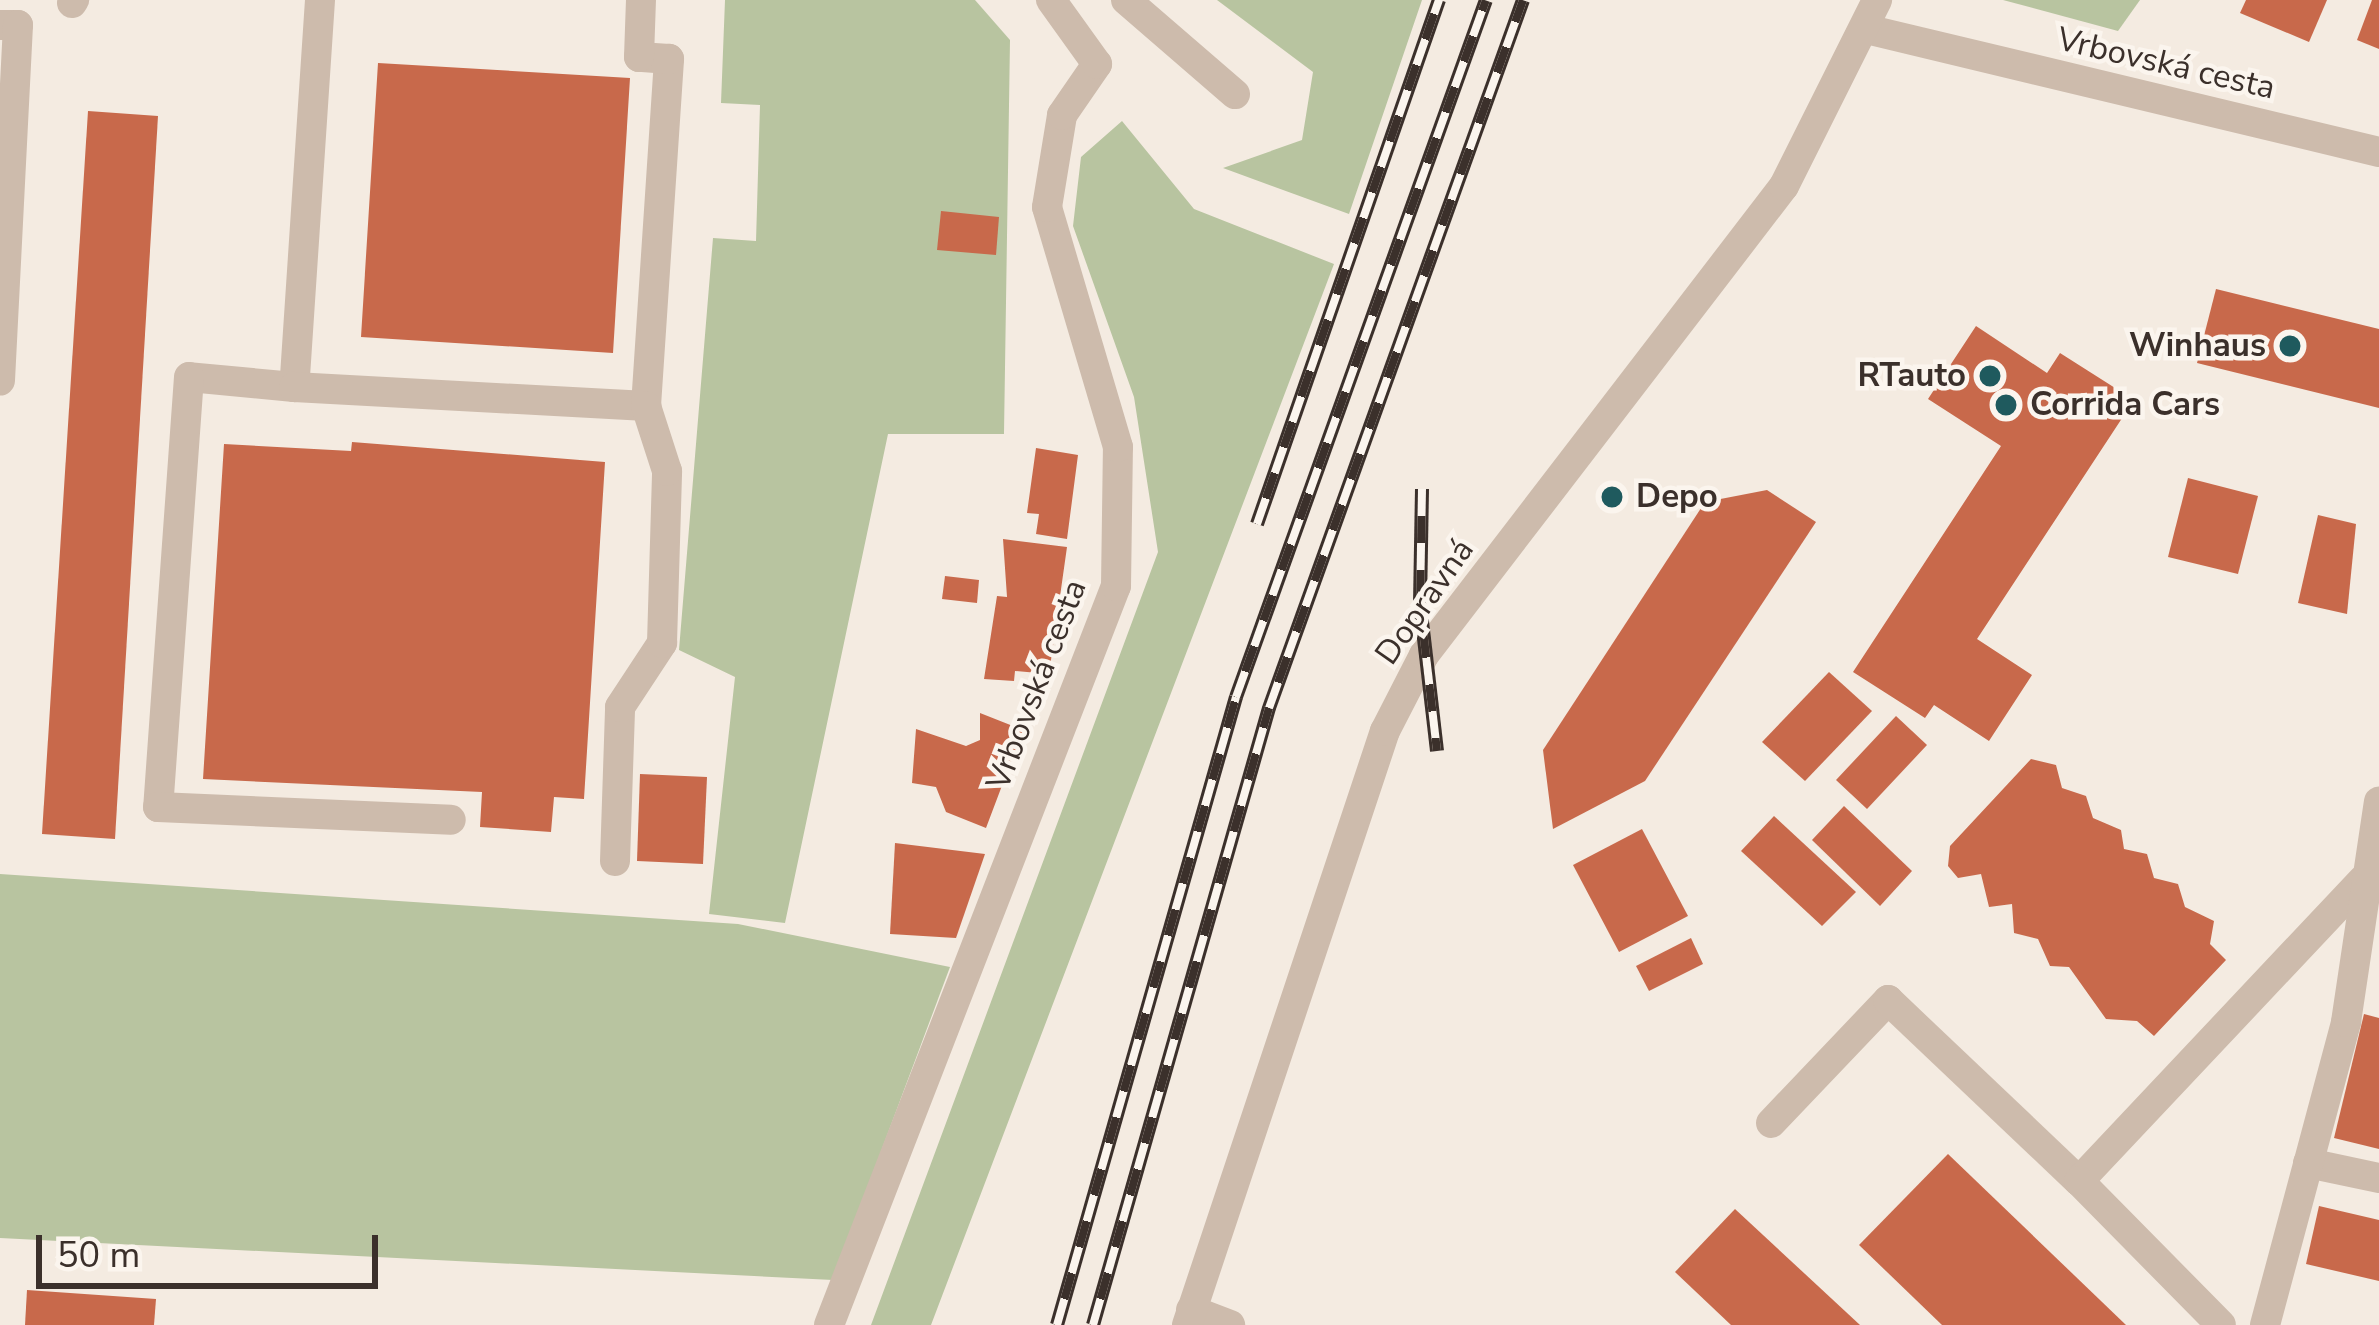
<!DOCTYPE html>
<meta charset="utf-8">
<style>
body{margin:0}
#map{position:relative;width:2379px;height:1325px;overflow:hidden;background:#f4ebe1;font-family:"Nunito Sans",sans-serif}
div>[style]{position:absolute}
.green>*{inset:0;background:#b8c4a0}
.building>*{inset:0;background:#c8694b}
.minor>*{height:30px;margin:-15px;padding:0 15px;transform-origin:15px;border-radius:15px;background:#cdbbac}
.rail>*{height:14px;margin-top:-7px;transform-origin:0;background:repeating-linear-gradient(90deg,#fbf5ee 0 27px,#3b302b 0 54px);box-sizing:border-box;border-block:3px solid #3b302b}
.dots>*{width:33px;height:33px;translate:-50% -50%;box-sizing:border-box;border:6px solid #fbf5ee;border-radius:50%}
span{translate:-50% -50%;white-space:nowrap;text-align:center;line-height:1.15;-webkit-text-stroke:9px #fbf5ee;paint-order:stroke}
.street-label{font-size:33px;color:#3b302b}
.poi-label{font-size:33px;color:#3b302b;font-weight:700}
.right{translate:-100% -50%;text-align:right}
.left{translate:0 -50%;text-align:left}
.scale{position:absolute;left:36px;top:1235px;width:342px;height:54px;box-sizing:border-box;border:6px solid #3b302b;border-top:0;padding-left:15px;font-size:36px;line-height:42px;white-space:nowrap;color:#3b302b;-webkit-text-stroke:9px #fbf5ee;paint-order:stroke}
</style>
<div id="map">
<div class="green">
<i style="clip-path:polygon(725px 0,975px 0,1010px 40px,1004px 434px,888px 434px,785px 923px,709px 914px,735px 677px,679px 650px,713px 238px,756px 241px,760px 105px,721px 103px)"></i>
<i style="clip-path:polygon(1217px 0,1422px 0,1349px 214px,1223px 168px,1302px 140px,1313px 72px)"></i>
<i style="clip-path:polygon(2003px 0,2140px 0,2118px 31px)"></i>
<i style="clip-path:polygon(1122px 121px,1194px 209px,1334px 264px,931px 1325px,871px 1325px,1158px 552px,1134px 397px,1073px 226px,1081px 157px)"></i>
<i style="clip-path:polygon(0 874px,738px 924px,950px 967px,833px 1280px,0 1238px)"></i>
</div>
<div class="building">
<i style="clip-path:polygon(2246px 0,2327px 0,2309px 42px,2240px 13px)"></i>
<i style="clip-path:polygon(2372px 0,2379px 0,2379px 49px,2357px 40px)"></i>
<i style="clip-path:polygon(378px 63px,630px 78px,613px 353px,361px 337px)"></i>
<i style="clip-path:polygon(88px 111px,158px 116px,115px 839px,42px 834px)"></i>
<i style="clip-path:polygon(941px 211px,999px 217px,996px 255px,937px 250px)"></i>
<i style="clip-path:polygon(2216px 289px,2379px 329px,2379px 408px,2197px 363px)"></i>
<i style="clip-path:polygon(1976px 326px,2047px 373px,2060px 353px,2134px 400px,1977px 639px,2032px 675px,1989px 741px,1934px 705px,1925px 718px,1853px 672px,2001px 446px,1928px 399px)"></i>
<i style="clip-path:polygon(352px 442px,605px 462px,584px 799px,554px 797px,551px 832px,480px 827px,482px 792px,203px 779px,224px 444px,351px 451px)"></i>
<i style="clip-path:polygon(1036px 448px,1078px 455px,1067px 539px,1036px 534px,1039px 514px,1027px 513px)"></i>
<i style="clip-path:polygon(2188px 478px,2258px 496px,2238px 574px,2168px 557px)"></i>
<i style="clip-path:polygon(1767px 490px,1816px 522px,1645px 781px,1553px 829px,1543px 750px,1705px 502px)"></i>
<i style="clip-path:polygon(2318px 515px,2356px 524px,2347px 614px,2298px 603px)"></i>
<i style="clip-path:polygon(1003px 539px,1067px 547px,1049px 674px,1015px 671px,1014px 681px,984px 679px,997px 596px,1007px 597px)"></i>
<i style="clip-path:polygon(945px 576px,979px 580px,977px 603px,942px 599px)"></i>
<i style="clip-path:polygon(1829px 672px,1872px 711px,1805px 781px,1762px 742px)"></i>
<i style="clip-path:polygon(980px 713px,1023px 730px,986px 828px,946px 812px,936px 787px,912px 783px,916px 729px,966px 746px,980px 740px)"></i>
<i style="clip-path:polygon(1896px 716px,1927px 745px,1867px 809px,1836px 780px)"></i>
<i style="clip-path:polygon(2031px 759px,2056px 765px,2062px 788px,2086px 796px,2093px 818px,2121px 830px,2124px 849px,2147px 854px,2154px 878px,2178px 884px,2185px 907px,2214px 921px,2210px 944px,2226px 960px,2154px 1036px,2137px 1021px,2106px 1019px,2069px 967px,2050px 966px,2038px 939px,2014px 933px,2012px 904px,1989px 907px,1981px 874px,1958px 878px,1948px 866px,1950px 846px)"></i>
<i style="clip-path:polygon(640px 774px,707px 777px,703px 864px,637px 861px)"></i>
<i style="clip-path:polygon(1844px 806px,1912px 871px,1880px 906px,1812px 840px)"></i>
<i style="clip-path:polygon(1774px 816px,1856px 892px,1822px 926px,1741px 851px)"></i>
<i style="clip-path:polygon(1642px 829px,1688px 916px,1619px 952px,1573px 865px)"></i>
<i style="clip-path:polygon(895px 843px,985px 854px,956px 938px,890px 934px)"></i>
<i style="clip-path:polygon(1691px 938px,1703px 964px,1649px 991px,1636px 966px)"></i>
<i style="clip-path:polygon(2364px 1014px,2379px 1018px,2379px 1149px,2334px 1138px)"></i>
<i style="clip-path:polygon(1948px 1154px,2126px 1325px,1942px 1325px,1859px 1245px)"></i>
<i style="clip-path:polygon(2319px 1206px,2379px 1220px,2379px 1281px,2306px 1264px)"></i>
<i style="clip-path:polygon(1735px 1209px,1860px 1325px,1731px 1325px,1675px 1272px)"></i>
<i style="clip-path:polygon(27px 1290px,156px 1299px,154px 1325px,25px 1325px)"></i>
</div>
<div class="minor">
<i style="left:320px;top:0;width:388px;rotate:93.8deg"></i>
<i style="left:294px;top:387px;width:105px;rotate:-174.6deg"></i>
<i style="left:189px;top:377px;width:431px;rotate:94.1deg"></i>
<i style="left:158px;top:807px;width:293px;rotate:2.5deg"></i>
<i style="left:1126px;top:0;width:144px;rotate:40.8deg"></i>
<i style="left:72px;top:3px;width:4px;rotate:-56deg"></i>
<i style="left:0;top:25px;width:18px"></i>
<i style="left:18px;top:25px;width:356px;rotate:92.9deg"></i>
<i style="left:1866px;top:29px;width:528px;rotate:13.48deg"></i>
<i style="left:294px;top:387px;width:353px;rotate:3.1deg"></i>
<i style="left:646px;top:406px;width:348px;rotate:-86.2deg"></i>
<i style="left:669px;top:59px;width:30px;rotate:-176deg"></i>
<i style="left:639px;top:57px;width:57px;rotate:-88deg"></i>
<i style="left:615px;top:861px;width:154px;rotate:-88.1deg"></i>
<i style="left:620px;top:707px;width:77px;rotate:-56.7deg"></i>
<i style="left:662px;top:643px;width:172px;rotate:-88.3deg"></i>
<i style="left:667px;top:471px;width:68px;rotate:-107.9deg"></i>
<i style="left:1771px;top:1123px;width:170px;rotate:-46.4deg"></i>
<i style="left:1888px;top:1000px;width:263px;rotate:43.5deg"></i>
<i style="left:2079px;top:1181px;width:414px;rotate:-46.7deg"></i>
<i style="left:2308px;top:1163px;width:73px;rotate:11.9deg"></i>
<i style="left:2079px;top:1181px;width:202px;rotate:45.4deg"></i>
<i style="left:1191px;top:1310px;width:42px;rotate:21deg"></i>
<i style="left:829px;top:1325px;width:793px;rotate:-68.78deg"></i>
<i style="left:1116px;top:586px;width:139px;rotate:-89.2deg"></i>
<i style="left:1118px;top:447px;width:250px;rotate:-106.5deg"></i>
<i style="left:1047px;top:207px;width:93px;rotate:-80.7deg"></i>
<i style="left:1062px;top:115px;width:62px;rotate:-55.5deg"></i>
<i style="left:1097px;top:64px;width:79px;rotate:-125.7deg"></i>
<i style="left:1187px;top:1325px;width:626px;rotate:-71.57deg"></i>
<i style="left:1385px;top:731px;width:85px;rotate:-62.8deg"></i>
<i style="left:1424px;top:655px;width:591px;rotate:-52.49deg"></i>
<i style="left:1784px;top:186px;width:208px;rotate:-63.4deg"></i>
<i style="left:2265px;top:1325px;width:314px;rotate:-75deg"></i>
<i style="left:2346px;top:1022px;width:223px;rotate:-81.5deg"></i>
</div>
<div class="rail">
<i style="left:1422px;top:489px;width:115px;rotate:91deg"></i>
<i style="left:1420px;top:604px;width:148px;rotate:83.4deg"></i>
<i style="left:1257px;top:524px;width:555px;rotate:-70.85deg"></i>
<i style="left:1057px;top:1325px;width:653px;rotate:-74.09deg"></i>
<i style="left:1236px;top:697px;width:740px;rotate:-70.27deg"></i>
<i style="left:1093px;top:1325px;width:642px;rotate:-74.08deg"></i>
<i style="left:1269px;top:708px;width:752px;rotate:-70.26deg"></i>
</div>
<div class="dots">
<i style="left:2290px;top:346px;background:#1f5a5e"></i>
<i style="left:1990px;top:376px;background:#1f5a5e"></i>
<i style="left:2006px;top:405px;background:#1f5a5e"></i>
<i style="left:1612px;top:497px;background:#1f5a5e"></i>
</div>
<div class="street-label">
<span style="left:2166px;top:64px;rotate:13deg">Vrbovská cesta</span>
<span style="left:1425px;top:602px;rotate:-55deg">Dopravná</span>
<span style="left:1037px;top:685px;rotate:-69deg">Vrbovská cesta</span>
</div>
<div class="poi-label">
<span class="right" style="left:2266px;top:346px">Winhaus</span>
<span class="right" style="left:1966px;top:376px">RTauto</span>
<span class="left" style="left:2030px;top:405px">Corrida Cars</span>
<span class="left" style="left:1636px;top:497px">Depo</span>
</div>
<div class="scale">50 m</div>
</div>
